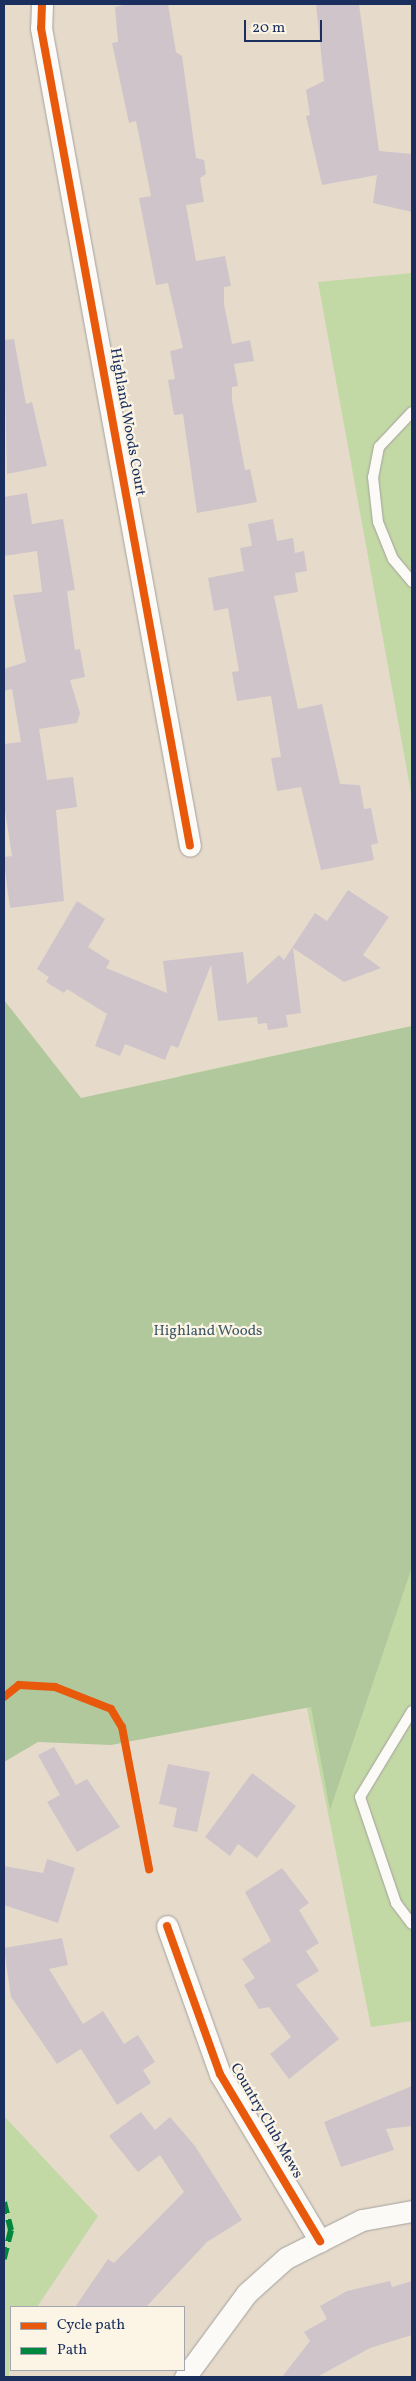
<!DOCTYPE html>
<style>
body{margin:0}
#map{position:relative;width:416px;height:2381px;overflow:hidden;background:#e6dbcb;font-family:Vollkorn,serif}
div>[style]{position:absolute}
.green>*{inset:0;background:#c3d9a5}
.forest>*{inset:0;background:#b0c89b}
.building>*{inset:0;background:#cfc4ca}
.roads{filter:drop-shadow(0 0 1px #a4a19d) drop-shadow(0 0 1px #a4a19d)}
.service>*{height:10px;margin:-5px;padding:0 5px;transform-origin:5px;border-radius:5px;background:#fbfaf7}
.minor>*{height:21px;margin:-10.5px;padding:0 10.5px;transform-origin:10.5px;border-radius:10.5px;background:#fbfaf7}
.quiet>*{height:6px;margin-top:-3px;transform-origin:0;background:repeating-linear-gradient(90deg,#00873e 0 12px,transparent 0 18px)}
.cycleway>*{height:8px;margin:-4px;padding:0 4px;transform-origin:4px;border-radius:4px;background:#e8590c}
span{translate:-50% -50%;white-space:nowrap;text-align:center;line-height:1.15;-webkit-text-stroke:4.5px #fcf5e5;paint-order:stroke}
.street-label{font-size:15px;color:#1b2f5e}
.park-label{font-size:15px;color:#3e5968}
.frame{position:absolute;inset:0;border:5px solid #1b2f5e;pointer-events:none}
.legend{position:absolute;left:10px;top:2306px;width:175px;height:65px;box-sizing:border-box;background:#fcf5e5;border:1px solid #a2a6af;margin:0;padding:6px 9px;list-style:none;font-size:15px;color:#1b2f5e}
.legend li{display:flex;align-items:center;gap:10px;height:25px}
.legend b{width:25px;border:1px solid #a2a6af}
.scale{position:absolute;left:244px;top:20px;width:78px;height:22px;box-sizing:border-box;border:2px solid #1b2f5e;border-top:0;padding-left:6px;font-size:15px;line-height:18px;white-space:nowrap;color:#1b2f5e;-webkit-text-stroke:4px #fcf5e5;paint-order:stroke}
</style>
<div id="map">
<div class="green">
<i style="clip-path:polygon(412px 273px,412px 798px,318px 282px)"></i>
<i style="clip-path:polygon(412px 1026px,412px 2021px,371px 2027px,180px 1076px)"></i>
<i style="clip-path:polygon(4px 2116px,98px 2216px,37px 2307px,11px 2307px,9px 2377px,4px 2377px)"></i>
</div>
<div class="forest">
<i style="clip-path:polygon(4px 1000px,81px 1098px,412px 1026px,412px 1567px,330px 1810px,311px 1707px,111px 1745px,38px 1742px,4px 1762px)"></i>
</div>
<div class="building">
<i style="clip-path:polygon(128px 4px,168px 4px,176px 52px,182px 56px,196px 158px,204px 160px,206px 174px,200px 178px,204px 202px,186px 205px,196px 261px,225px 256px,231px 286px,224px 287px,224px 304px,232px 344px,250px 340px,254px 361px,234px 364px,238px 386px,232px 387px,232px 400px,245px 470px,250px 469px,257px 502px,197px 513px,183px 414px,174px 415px,168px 380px,175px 379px,170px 351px,183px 348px,168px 283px,156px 285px,139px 198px,151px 196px,136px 121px,129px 123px,112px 43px,118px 42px,115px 7px)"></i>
<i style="clip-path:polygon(316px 4px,359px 4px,379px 151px,412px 154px,412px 212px,373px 203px,377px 175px,322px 185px,306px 116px,310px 115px,306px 90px,324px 81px)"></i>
<i style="clip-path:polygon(14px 339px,26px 404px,32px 402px,47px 466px,7px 474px,4px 340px)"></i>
<i style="clip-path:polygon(27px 493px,32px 524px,63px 519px,75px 590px,67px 591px,75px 650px,80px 649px,85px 677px,70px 680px,80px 713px,77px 723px,39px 729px,47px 780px,73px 777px,77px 807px,56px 810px,64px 901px,10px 908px,4px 863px,4px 857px,12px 856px,4px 804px,4px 744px,21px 742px,12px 689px,4px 691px,4px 669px,26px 662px,13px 595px,42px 592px,37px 551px,4px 556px,4px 497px)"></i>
<i style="clip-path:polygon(273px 519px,277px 541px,293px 538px,295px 553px,304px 551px,307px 571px,295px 573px,298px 592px,274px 596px,298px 709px,322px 704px,340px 784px,360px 785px,364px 809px,371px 808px,378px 843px,371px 845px,374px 860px,321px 870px,301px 787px,277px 791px,271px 758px,281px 757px,271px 696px,237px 701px,232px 672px,239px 671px,228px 608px,214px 611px,208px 578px,244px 571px,240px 548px,252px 546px,248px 524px)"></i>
<i style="clip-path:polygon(348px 890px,389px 917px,363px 955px,381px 968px,344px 982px,293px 948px,301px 1013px,286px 1015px,288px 1027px,268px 1030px,267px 1023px,258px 1024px,257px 1017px,218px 1021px,211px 965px,178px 1048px,171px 1045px,165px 1060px,125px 1044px,120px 1056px,95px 1046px,107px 1014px,67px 989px,64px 993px,46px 982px,49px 977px,37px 969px,77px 901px,105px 919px,88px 947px,110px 961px,106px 968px,167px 993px,163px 961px,243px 952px,247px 984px,279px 955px,284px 960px,315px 913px,327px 921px)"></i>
<i style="clip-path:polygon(54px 1747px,76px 1785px,87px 1779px,120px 1827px,77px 1852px,47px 1802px,60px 1795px,38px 1755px)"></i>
<i style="clip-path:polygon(168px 1764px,210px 1772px,197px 1832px,173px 1827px,177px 1808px,159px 1804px)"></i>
<i style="clip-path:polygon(252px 1773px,296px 1806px,257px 1858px,238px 1844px,230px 1856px,205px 1837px)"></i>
<i style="clip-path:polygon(47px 1859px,75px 1868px,58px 1923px,4px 1905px,4px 1866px,43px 1873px)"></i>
<i style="clip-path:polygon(282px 1868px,309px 1903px,299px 1910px,319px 1943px,306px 1951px,319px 1971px,296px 1985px,339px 2039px,289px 2079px,270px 2054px,291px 2037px,269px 2007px,259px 2009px,244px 1985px,255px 1978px,242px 1959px,271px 1941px,245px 1892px)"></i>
<i style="clip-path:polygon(62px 1938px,68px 1965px,49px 1969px,83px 2024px,103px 2011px,124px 2044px,138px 2035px,155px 2062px,143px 2070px,151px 2083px,117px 2105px,81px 2049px,57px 2064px,11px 1997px,4px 1948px)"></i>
<i style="clip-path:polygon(412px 2086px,412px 2126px,386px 2129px,394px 2150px,341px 2167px,324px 2122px)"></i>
<i style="clip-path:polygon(141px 2112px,155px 2130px,170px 2117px,195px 2146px,242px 2220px,207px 2242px,146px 2307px,75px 2307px,108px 2259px,114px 2263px,184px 2192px,160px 2155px,138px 2172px,109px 2136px)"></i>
<i style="clip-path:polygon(390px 2281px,392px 2287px,412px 2281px,412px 2335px,370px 2348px,317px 2377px,282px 2377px,310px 2341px,304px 2332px,327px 2319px,320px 2306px,347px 2291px)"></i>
</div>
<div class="roads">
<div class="service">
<i style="left:412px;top:412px;width:48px;rotate:133.3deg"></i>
<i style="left:379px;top:447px;width:31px;rotate:101deg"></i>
<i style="left:373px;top:477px;width:45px;rotate:83.7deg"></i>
<i style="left:378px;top:522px;width:40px;rotate:68deg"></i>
<i style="left:393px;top:559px;width:30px;rotate:50deg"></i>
<i style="left:412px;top:1711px;width:100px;rotate:121.2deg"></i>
<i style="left:360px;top:1797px;width:112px;rotate:71.2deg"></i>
<i style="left:396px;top:1903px;width:26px;rotate:53deg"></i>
</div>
<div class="minor">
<i style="left:42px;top:4px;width:24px;rotate:92deg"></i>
<i style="left:41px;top:28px;width:831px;rotate:79.68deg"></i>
<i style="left:167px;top:1926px;width:157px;rotate:70.3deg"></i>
<i style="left:220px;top:2074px;width:195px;rotate:59.1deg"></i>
<i style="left:185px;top:2377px;width:104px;rotate:-53.6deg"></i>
<i style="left:247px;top:2293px;width:52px;rotate:-41.9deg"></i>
<i style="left:286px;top:2258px;width:85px;rotate:-26.6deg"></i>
<i style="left:362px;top:2220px;width:51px;rotate:-10.2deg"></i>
</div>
</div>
<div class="quiet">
<i style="left:4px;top:2202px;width:29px;rotate:76deg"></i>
<i style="left:11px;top:2230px;width:30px;rotate:104deg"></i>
</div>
<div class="cycleway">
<i style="left:42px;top:4px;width:24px;rotate:92deg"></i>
<i style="left:41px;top:28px;width:831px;rotate:79.68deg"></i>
<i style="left:4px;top:1697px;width:19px;rotate:-39deg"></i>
<i style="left:19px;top:1685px;width:36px;rotate:3deg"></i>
<i style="left:55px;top:1687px;width:60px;rotate:21.4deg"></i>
<i style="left:111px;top:1709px;width:21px;rotate:59deg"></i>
<i style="left:122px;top:1727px;width:145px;rotate:79.2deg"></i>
<i style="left:167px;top:1926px;width:157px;rotate:70.3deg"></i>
<i style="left:220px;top:2074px;width:195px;rotate:59.1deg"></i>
</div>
<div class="street-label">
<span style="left:127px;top:422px;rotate:80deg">Highland Woods Court</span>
<span style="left:266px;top:2121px;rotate:60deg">Country Club Mews</span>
</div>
<div class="park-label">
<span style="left:208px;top:1332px">Highland Woods</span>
</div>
<div class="frame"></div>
<ul class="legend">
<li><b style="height:6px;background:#e8590c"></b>Cycle path</li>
<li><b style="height:6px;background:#00873e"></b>Path</li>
</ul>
<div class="scale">20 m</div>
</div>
